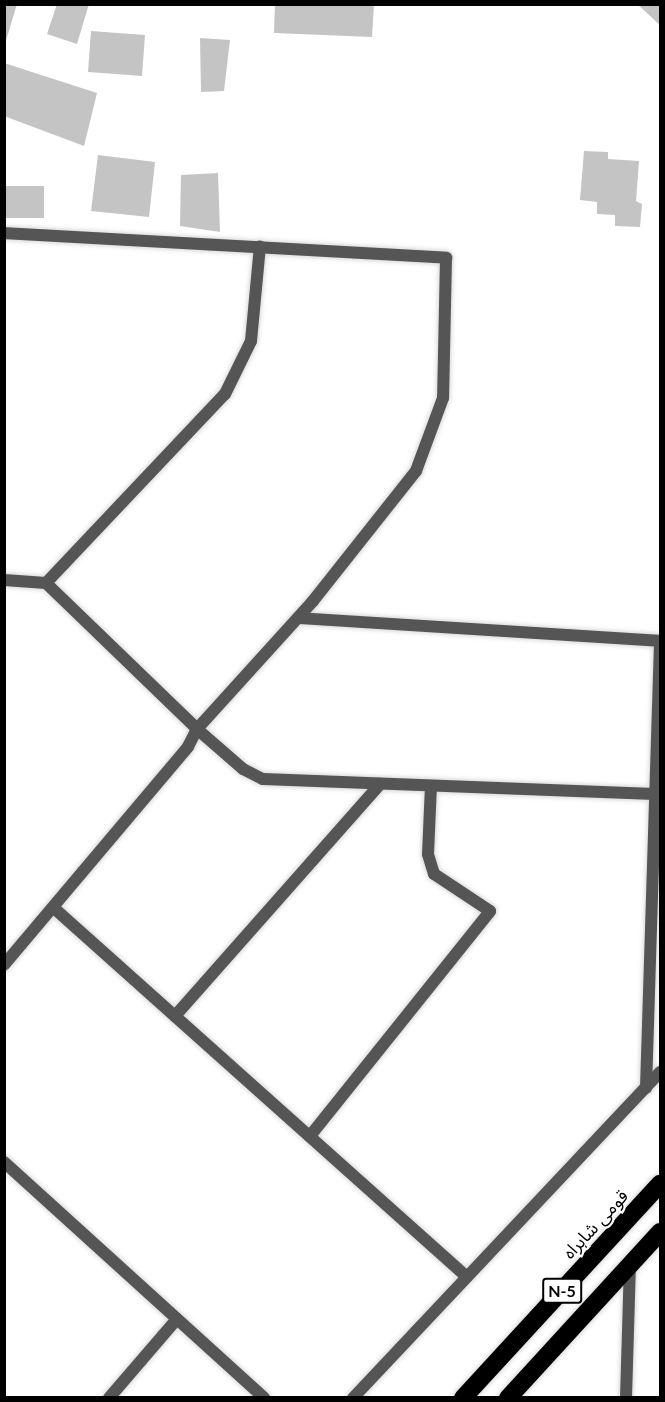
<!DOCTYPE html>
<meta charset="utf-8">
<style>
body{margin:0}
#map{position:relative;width:665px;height:1402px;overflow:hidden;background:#fff;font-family:Lato,"Noto Sans Arabic",sans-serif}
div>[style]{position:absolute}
.building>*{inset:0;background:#c4c4c4}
.roads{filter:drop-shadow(0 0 2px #dbdbdb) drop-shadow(0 0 2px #dbdbdb)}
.street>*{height:12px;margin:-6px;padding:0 6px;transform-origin:6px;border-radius:6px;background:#555}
.highway>*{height:18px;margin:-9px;padding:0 9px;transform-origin:9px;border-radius:9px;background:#000}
span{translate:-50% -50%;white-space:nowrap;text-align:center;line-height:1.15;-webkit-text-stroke:4.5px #fff;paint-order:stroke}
.shield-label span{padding:2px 4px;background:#fff;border:2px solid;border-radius:4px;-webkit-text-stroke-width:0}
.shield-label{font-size:16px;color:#000;font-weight:700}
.street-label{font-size:18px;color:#000}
.frame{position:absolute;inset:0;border:6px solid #000;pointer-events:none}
</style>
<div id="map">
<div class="building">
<i style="clip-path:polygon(4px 4px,17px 4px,5px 44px,4px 44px)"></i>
<i style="clip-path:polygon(57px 4px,89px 4px,77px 44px,47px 34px)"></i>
<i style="clip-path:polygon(275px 4px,374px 4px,372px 37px,274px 33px)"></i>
<i style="clip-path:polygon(637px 4px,660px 4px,660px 25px)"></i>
<i style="clip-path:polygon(91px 31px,145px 35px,142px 76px,88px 72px)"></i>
<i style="clip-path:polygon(200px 38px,230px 40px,224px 91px,201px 92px)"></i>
<i style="clip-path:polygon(4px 63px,97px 93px,84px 146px,4px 116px)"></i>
<i style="clip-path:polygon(584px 151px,608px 152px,608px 159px,639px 161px,636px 201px,642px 204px,640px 227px,615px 226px,615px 215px,597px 214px,597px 202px,580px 200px)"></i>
<i style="clip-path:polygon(98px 155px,155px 162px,149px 217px,91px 211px)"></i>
<i style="clip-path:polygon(218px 173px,220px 232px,180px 226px,181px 175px)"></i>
<i style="clip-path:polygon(4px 186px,44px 186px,44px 218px,4px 218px)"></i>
</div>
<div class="roads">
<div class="street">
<i style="left:4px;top:233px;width:443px;rotate:3.2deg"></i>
<i style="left:446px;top:258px;width:140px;rotate:91.2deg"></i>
<i style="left:443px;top:398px;width:78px;rotate:110.3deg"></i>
<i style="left:416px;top:471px;width:166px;rotate:128.4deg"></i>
<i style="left:313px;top:601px;width:173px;rotate:132.2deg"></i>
<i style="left:197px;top:729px;width:20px;rotate:117deg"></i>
<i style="left:188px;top:747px;width:285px;rotate:130.2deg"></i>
<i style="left:4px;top:580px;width:42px;rotate:4.1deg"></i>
<i style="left:46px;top:583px;width:210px;rotate:44deg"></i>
<i style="left:197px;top:729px;width:61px;rotate:41deg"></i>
<i style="left:243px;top:769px;width:22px;rotate:27deg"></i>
<i style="left:263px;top:779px;width:392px;rotate:2.2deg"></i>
<i style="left:46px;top:583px;width:260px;rotate:-46.6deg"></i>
<i style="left:225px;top:394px;width:59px;rotate:-63.9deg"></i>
<i style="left:251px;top:341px;width:95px;rotate:-84.6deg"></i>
<i style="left:298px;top:618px;width:363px;rotate:3.6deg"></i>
<i style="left:55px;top:909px;width:552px;rotate:41.77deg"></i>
<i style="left:175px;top:1016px;width:310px;rotate:-48.5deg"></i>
<i style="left:646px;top:1088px;width:442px;rotate:-88.2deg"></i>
<i style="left:310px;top:1136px;width:288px;rotate:-51.3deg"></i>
<i style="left:490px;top:911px;width:67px;rotate:-146.5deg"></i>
<i style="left:434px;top:874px;width:21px;rotate:-107deg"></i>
<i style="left:428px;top:854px;width:68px;rotate:-87.5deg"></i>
<i style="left:4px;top:1162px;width:351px;rotate:42.2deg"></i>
<i style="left:109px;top:1398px;width:104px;rotate:-49.3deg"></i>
<i style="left:353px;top:1398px;width:448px;rotate:-46.7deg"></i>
<i style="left:626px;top:1398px;width:132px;rotate:-88.3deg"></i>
</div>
<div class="highway">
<i style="left:463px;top:1398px;width:291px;rotate:-47.4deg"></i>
<i style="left:508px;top:1398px;width:225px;rotate:-47.5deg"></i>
</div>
</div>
<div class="shield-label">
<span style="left:562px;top:1291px">N-5</span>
</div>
<div class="street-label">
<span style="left:595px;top:1224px;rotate:-47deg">قومی شاہراہ</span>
</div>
<div class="frame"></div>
</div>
